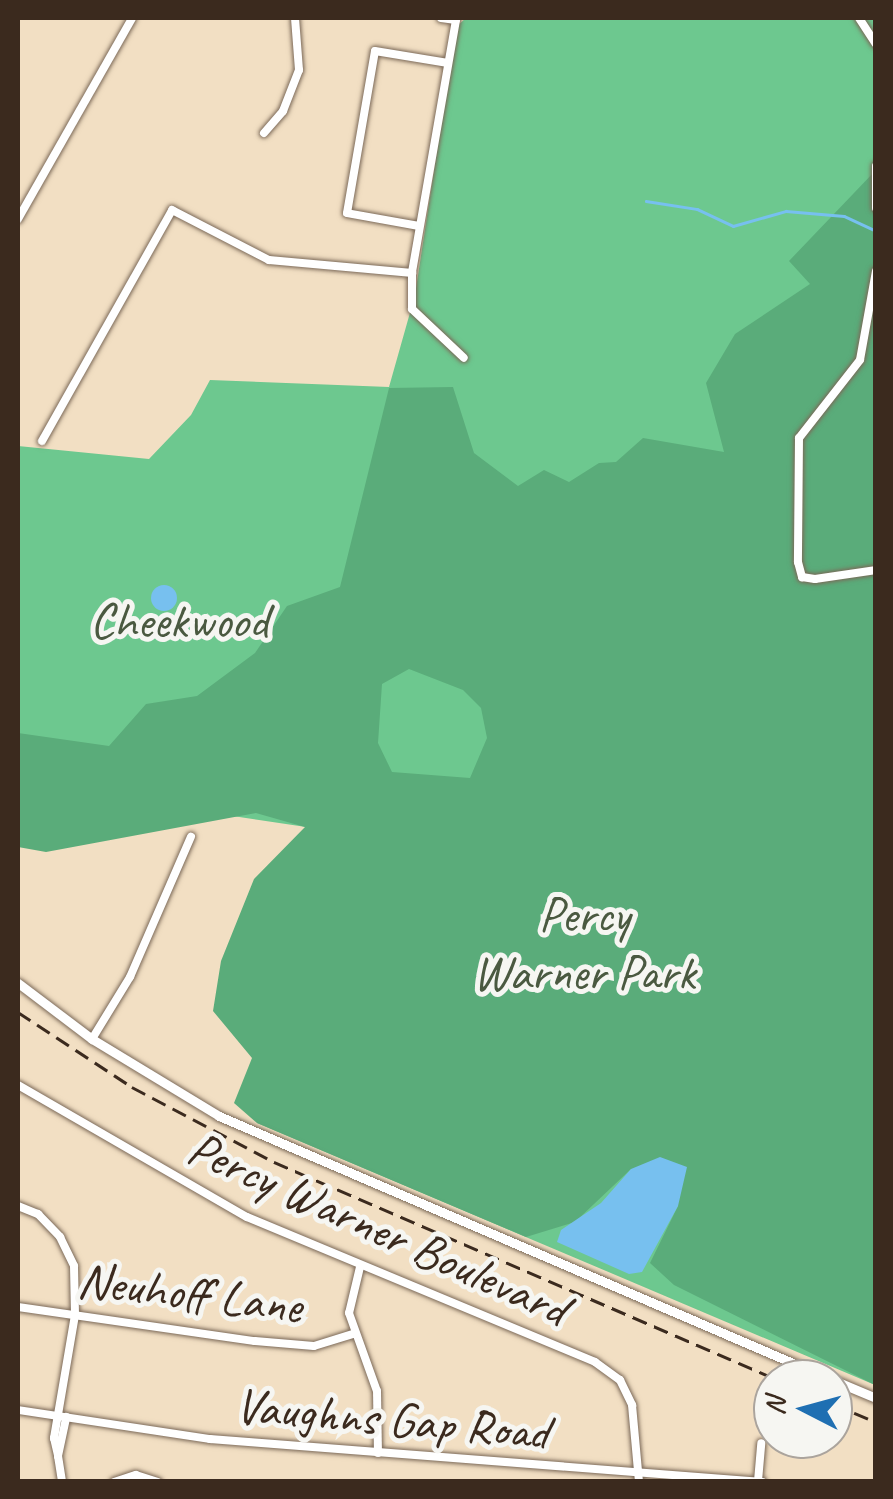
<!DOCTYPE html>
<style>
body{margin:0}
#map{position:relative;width:893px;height:1499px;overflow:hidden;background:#f2dfc3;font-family:Caveat,sans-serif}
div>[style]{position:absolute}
.green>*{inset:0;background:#6dc88f}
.forest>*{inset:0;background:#5aac7a}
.water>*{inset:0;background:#77c0ef}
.round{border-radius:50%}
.stream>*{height:2.5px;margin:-1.25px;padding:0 1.25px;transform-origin:1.25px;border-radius:1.25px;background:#77c0ef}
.roads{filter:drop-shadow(0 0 2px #7b6958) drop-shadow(0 0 2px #7b6958)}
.minor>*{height:8px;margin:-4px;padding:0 4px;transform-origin:4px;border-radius:4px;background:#fff}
.major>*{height:9px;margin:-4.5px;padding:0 4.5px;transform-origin:4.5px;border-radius:4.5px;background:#fff}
.rail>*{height:2.5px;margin-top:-1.25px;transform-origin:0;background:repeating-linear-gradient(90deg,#3b2a1e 0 15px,transparent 0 23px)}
span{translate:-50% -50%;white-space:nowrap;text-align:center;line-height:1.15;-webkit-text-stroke:10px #f6f6f2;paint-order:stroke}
.park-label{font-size:50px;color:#4a5940}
.street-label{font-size:50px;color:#3b2a1e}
.frame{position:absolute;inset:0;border:20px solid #3b2a1e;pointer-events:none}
.north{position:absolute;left:753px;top:1359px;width:100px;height:100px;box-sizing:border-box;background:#f6f6f2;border:2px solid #aba49d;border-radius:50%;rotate:276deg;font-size:28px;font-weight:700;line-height:40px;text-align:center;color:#3b2a1e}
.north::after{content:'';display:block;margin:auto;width:35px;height:45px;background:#1f6fb2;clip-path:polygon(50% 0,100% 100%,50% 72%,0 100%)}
</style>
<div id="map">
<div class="green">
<i style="clip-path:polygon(466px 18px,875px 18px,875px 1385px,257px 1123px,306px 827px,18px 784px,18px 446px,149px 459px,191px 415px,210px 380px,389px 387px,415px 295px,456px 27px)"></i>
</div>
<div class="forest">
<i style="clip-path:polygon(evenodd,875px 171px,875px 1385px,674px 1285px,650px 1263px,678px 1206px,631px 1169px,575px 1222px,526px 1237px,257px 1123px,234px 1103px,252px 1058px,213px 1011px,221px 961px,254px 879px,305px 827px,256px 813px,46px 852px,18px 847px,18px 733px,109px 746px,146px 704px,197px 696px,255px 653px,287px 606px,340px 587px,389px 388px,453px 387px,474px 453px,518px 486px,544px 470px,569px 482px,599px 463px,616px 462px,643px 438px,724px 452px,706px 383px,735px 334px,810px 284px,789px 261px,875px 171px,409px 669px,463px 690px,481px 708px,487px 738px,470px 778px,392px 772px,378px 743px,382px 684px,409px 669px)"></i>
</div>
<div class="water">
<i class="round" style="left:151px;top:585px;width:26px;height:26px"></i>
<i style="clip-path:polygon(660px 1157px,687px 1167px,678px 1206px,642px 1272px,629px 1274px,557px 1242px,561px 1230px,601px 1203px,631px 1169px)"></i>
</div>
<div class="stream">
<i style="left:646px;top:201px;width:52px;rotate:8.9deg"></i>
<i style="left:697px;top:209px;width:40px;rotate:25deg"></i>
<i style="left:733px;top:226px;width:55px;rotate:-15.8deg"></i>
<i style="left:786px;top:211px;width:58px;rotate:4.9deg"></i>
<i style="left:844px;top:216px;width:35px;rotate:25deg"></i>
</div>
<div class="roads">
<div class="minor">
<i style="left:441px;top:18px;width:15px;rotate:8deg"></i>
<i style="left:859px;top:18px;width:31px;rotate:57deg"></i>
<i style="left:456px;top:20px;width:257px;rotate:99.9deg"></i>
<i style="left:412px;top:273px;width:36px;rotate:90deg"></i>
<i style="left:412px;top:309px;width:71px;rotate:43.3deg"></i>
<i style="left:264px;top:133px;width:29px;rotate:-49deg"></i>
<i style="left:283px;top:111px;width:44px;rotate:-68.7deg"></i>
<i style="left:299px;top:70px;width:52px;rotate:-94.4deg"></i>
<i style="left:876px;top:166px;width:42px;rotate:90deg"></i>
<i style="left:18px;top:219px;width:231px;rotate:-60.4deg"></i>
<i style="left:419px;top:226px;width:73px;rotate:-169.8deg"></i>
<i style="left:347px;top:213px;width:164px;rotate:-80.2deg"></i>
<i style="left:375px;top:51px;width:74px;rotate:9.3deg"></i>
<i style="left:876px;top:271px;width:90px;rotate:100.2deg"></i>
<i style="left:860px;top:360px;width:99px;rotate:128deg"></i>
<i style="left:799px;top:438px;width:124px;rotate:90.5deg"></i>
<i style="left:798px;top:562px;width:16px;rotate:75deg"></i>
<i style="left:802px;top:577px;width:13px;rotate:9deg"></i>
<i style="left:815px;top:579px;width:62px;rotate:-8.4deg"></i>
<i style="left:42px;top:441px;width:265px;rotate:-60.6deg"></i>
<i style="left:172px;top:210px;width:109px;rotate:27.3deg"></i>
<i style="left:269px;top:260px;width:144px;rotate:5.2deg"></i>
<i style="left:92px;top:1039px;width:73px;rotate:-58.5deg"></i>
<i style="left:130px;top:977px;width:153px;rotate:-66.5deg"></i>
<i style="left:18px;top:1085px;width:264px;rotate:30deg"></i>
<i style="left:247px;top:1217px;width:377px;rotate:22.6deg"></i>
<i style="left:595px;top:1362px;width:31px;rotate:36deg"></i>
<i style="left:620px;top:1380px;width:28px;rotate:64deg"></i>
<i style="left:632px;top:1405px;width:77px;rotate:84.8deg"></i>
<i style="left:18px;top:1206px;width:22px;rotate:22deg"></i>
<i style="left:38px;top:1214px;width:32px;rotate:46deg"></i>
<i style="left:60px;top:1237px;width:32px;rotate:64deg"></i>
<i style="left:74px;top:1266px;width:49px;rotate:88.8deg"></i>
<i style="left:75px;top:1315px;width:125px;rotate:99.7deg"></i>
<i style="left:54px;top:1438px;width:18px;rotate:77deg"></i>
<i style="left:58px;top:1456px;width:40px;rotate:-78deg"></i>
<i style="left:360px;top:1267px;width:47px;rotate:103.4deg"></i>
<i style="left:349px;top:1313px;width:83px;rotate:70.3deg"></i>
<i style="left:377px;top:1391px;width:62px;rotate:89.1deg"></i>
<i style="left:18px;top:1307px;width:239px;rotate:8.2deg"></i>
<i style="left:255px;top:1341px;width:59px;rotate:4.8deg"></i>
<i style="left:314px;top:1346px;width:41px;rotate:-17.1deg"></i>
<i style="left:18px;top:1410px;width:194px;rotate:8.6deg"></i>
<i style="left:210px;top:1439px;width:554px;rotate:4.45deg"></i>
<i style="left:58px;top:1456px;width:26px;rotate:81deg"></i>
<i style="left:758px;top:1481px;width:38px;rotate:-85deg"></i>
<i style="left:114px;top:1482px;width:23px;rotate:-18deg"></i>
<i style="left:136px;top:1475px;width:23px;rotate:18deg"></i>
</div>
<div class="major">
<i style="left:18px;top:983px;width:93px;rotate:37.1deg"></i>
<i style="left:92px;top:1039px;width:149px;rotate:31.2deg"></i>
<i style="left:219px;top:1116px;width:665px;rotate:23.29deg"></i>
<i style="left:833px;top:1380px;width:47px;rotate:22.7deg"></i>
</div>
</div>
<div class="rail">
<i style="left:18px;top:1012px;width:136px;rotate:33.3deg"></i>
<i style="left:132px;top:1087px;width:161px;rotate:27.8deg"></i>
<i style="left:274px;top:1162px;width:547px;rotate:23.38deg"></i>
<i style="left:833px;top:1404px;width:47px;rotate:22.7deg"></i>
</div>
<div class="park-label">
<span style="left:179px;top:621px">Cheekwood</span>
<span style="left:584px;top:943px">Percy<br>Warner Park</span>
</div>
<div class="street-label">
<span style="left:378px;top:1228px;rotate:24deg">Percy Warner Boulevard</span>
<span style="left:190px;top:1293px;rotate:7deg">Neuhoff Lane</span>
<span style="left:392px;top:1419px;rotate:5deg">Vaughns Gap Road</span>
</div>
<div class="frame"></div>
<div class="north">N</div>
</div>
